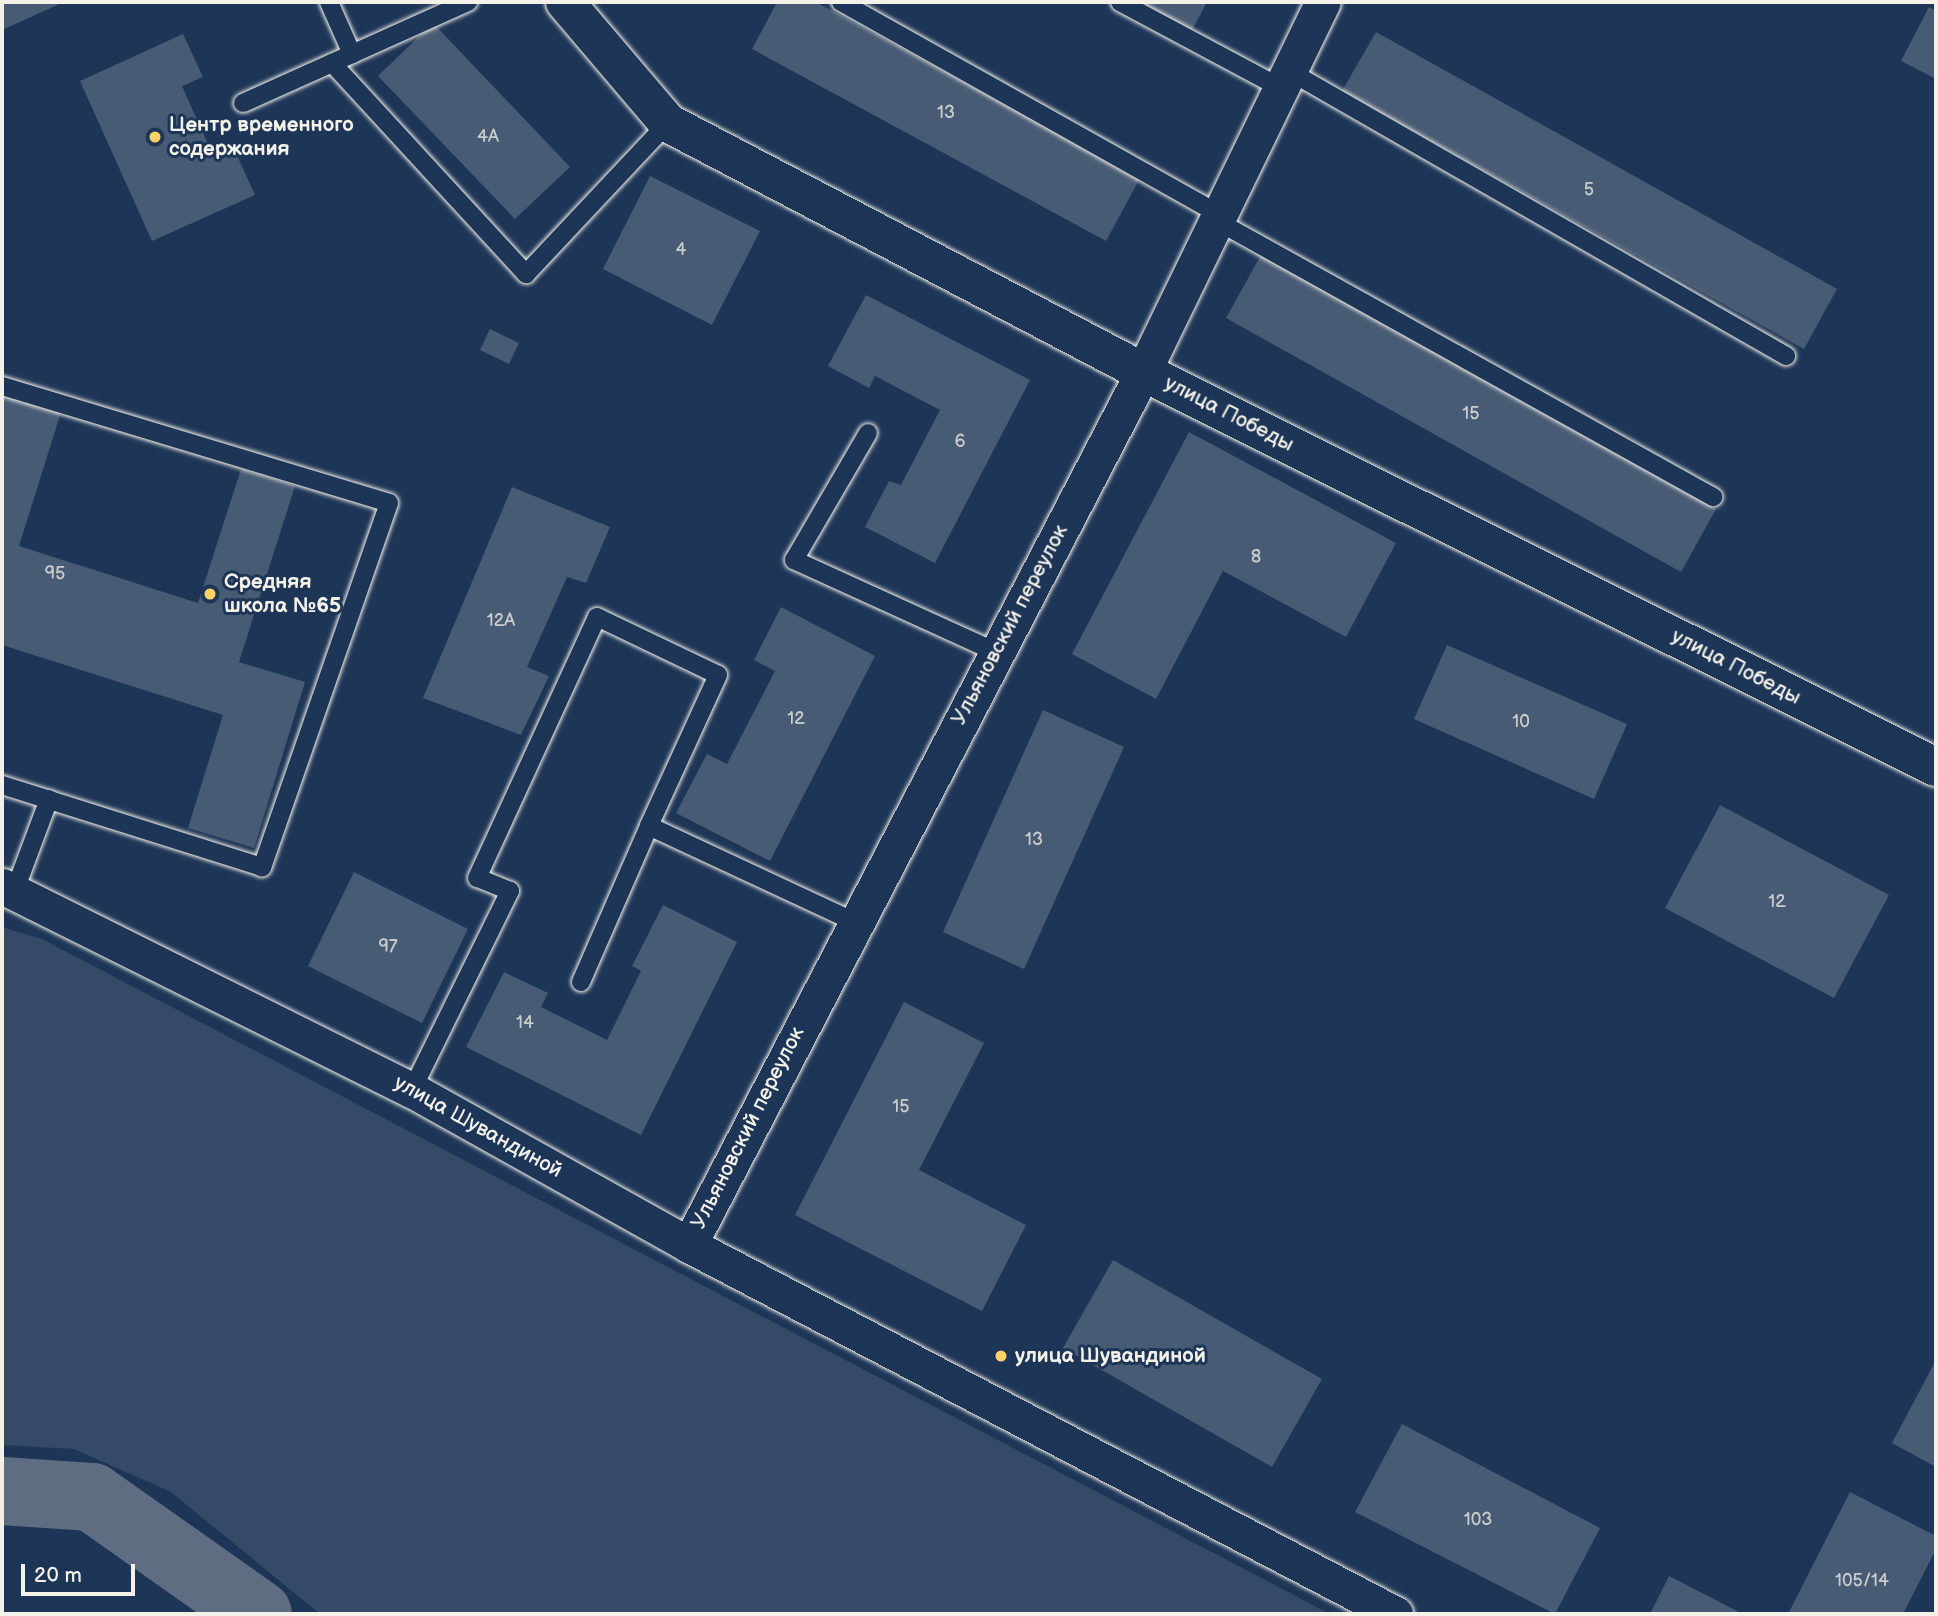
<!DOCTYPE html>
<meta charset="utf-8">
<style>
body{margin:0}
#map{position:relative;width:1938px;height:1616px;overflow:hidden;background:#1d3557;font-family:"Balsamiq Sans",sans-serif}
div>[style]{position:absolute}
.green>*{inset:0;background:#354a67}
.river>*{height:68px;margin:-34px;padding:0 34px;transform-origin:34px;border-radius:34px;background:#5e6d82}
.building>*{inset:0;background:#485b74}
.roads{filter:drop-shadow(0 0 2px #f4f1e8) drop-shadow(0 0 2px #f4f1e8)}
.lane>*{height:18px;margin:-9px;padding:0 9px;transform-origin:9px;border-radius:9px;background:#1d3557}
.street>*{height:35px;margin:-17.5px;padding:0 17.5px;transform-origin:17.5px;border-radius:17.5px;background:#1d3557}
.secondary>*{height:38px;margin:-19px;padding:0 19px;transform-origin:19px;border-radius:19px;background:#1d3557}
.dots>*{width:19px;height:19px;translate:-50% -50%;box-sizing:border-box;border:4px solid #1d3557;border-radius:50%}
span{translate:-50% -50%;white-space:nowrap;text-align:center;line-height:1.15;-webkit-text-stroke:6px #1d3557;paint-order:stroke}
.number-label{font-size:18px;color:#c9cccb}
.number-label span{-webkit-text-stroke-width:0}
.poi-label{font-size:21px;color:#f4f1e8;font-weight:700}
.left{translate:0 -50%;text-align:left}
.street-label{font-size:21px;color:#f4f1e8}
.frame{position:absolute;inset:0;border:4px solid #f4f1e8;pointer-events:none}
.scale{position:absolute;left:21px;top:1564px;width:114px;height:32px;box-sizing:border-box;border:4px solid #f4f1e8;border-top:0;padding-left:9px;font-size:21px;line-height:24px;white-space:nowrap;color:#f4f1e8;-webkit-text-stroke:5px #1d3557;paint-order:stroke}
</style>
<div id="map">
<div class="green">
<i style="clip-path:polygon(2px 927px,42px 939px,1330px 1614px,320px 1614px,171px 1492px,74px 1449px,2px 1445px)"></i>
</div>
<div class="river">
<i style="left:2px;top:1491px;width:90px;rotate:3.8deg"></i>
<i style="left:92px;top:1497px;width:203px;rotate:35.2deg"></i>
</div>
<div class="building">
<i style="clip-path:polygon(2px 2px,64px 2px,2px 30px)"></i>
<i style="clip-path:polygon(777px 2px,816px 2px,1140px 178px,1106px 241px,752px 49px)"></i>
<i style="clip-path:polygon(1137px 2px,1207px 2px,1191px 32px)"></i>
<i style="clip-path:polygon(1929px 7px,1936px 11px,1936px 79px,1901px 61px)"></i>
<i style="clip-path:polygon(433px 23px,570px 167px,515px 219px,378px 76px)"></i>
<i style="clip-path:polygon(1376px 32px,1837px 289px,1804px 349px,1342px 91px)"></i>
<i style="clip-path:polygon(183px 34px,203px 77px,182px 86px,215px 160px,235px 151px,255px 195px,152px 241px,80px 81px)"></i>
<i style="clip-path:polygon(650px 176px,760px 231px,712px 325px,603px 269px)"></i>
<i style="clip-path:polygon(1261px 255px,1716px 509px,1681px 572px,1226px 318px)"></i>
<i style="clip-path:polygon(866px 295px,1030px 380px,935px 563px,865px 527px,889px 481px,901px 485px,940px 410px,875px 376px,869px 388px,828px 366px)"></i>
<i style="clip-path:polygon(490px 329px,519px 343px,509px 364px,480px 350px)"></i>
<i style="clip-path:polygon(2px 393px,61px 412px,19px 546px,198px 603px,241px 469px,295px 486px,239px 662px,305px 682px,254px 848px,188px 828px,223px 715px,2px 645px)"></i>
<i style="clip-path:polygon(1189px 432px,1396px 543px,1346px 637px,1223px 571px,1156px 699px,1072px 654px)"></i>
<i style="clip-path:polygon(512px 487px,610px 527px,586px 583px,567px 577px,527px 667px,549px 676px,521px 735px,423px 698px)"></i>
<i style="clip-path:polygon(781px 607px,875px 656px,770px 861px,676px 813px,707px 754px,727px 764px,775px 671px,754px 660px)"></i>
<i style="clip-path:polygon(1447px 645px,1627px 724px,1594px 799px,1414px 719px)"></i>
<i style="clip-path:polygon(1043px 710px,1124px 747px,1024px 969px,943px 932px)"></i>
<i style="clip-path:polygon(1720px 805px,1889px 895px,1834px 998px,1665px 908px)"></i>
<i style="clip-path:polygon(354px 872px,468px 929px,422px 1023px,308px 966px)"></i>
<i style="clip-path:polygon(663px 905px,737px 942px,641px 1135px,466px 1047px,504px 972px,548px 993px,541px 1007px,607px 1040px,641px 971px,632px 966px)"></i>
<i style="clip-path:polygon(904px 1002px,984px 1043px,919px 1170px,1026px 1225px,982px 1311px,795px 1215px)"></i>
<i style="clip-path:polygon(1113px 1260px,1322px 1379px,1272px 1467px,1063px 1348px)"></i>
<i style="clip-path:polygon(1936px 1360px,1936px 1467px,1892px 1443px)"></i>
<i style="clip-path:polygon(1402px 1424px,1600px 1528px,1555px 1614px,1355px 1512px)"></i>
<i style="clip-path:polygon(1850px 1492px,1936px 1536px,1936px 1549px,1903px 1614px,1788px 1614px)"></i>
<i style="clip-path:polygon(1669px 1576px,1743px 1614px,1650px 1614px)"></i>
</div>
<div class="roads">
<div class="lane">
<i style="left:329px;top:2px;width:57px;rotate:66.1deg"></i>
<i style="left:841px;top:2px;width:435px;rotate:29.3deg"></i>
<i style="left:1120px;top:2px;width:183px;rotate:28.1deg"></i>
<i style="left:332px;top:63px;width:287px;rotate:47.4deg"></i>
<i style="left:526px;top:274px;width:207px;rotate:-46.8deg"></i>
<i style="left:1289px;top:71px;width:573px;rotate:29.83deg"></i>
<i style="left:243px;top:103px;width:247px;rotate:-24.2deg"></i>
<i style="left:1217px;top:221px;width:568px;rotate:29.09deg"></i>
<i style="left:2px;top:386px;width:404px;rotate:16.8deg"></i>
<i style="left:389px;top:503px;width:386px;rotate:109.2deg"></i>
<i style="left:262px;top:867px;width:273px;rotate:-162.5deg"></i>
<i style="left:868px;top:433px;width:147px;rotate:120.2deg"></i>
<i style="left:794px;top:560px;width:222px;rotate:24.5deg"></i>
<i style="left:15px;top:890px;width:97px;rotate:-69.5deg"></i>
<i style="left:581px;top:982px;width:170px;rotate:-66.4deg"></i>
<i style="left:649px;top:826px;width:225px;rotate:25deg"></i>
<i style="left:412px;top:1090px;width:222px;rotate:-63.8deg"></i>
<i style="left:510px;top:891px;width:35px;rotate:-158deg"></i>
<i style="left:477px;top:878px;width:287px;rotate:-65.3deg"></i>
<i style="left:597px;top:617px;width:134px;rotate:25.6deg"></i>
<i style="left:718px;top:675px;width:166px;rotate:114.6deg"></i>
</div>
<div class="street">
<i style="left:2px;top:886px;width:458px;rotate:26.5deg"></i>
<i style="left:412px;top:1090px;width:317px;rotate:29.2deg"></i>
<i style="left:689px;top:1245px;width:797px;rotate:27.59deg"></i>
<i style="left:689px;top:1245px;width:984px;rotate:-62.52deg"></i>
<i style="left:1143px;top:372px;width:411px;rotate:-64.1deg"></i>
</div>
<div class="secondary">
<i style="left:565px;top:2px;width:159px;rotate:49.6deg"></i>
<i style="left:668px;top:123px;width:536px;rotate:27.66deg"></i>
<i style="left:1143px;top:372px;width:886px;rotate:26.48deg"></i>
</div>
</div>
<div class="dots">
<i style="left:155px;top:137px;background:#ffd166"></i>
<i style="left:210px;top:594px;background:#ffd166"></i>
<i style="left:1001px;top:1356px;background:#ffd166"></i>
</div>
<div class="number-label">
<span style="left:946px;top:113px">13</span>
<span style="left:488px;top:137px">4А</span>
<span style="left:1589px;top:190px">5</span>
<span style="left:681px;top:250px">4</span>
<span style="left:1471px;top:414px">15</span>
<span style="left:960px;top:442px">6</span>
<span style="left:1256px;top:557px">8</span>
<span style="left:55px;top:574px">95</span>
<span style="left:501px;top:621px">12А</span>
<span style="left:796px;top:719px">12</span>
<span style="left:1521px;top:722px">10</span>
<span style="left:1034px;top:840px">13</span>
<span style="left:1777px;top:902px">12</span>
<span style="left:388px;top:947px">97</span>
<span style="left:525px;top:1023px">14</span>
<span style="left:901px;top:1107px">15</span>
<span style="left:1478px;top:1520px">103</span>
<span style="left:1862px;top:1581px">105/14</span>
</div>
<div class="poi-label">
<span class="left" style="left:169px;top:137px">Центр временного<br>содержания</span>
<span class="left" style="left:224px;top:594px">Средняя<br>школа №65</span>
<span class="left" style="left:1015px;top:1356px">улица Шувандиной</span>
</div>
<div class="street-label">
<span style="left:1229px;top:414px;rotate:27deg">улица Победы</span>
<span style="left:1010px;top:625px;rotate:-62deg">Ульяновский переулок</span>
<span style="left:1736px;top:667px;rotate:27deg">улица Победы</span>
<span style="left:478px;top:1127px;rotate:29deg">улица Шувандиной</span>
<span style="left:748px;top:1128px;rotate:-63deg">Ульяновский переулок</span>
</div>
<div class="frame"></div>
<div class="scale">20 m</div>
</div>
